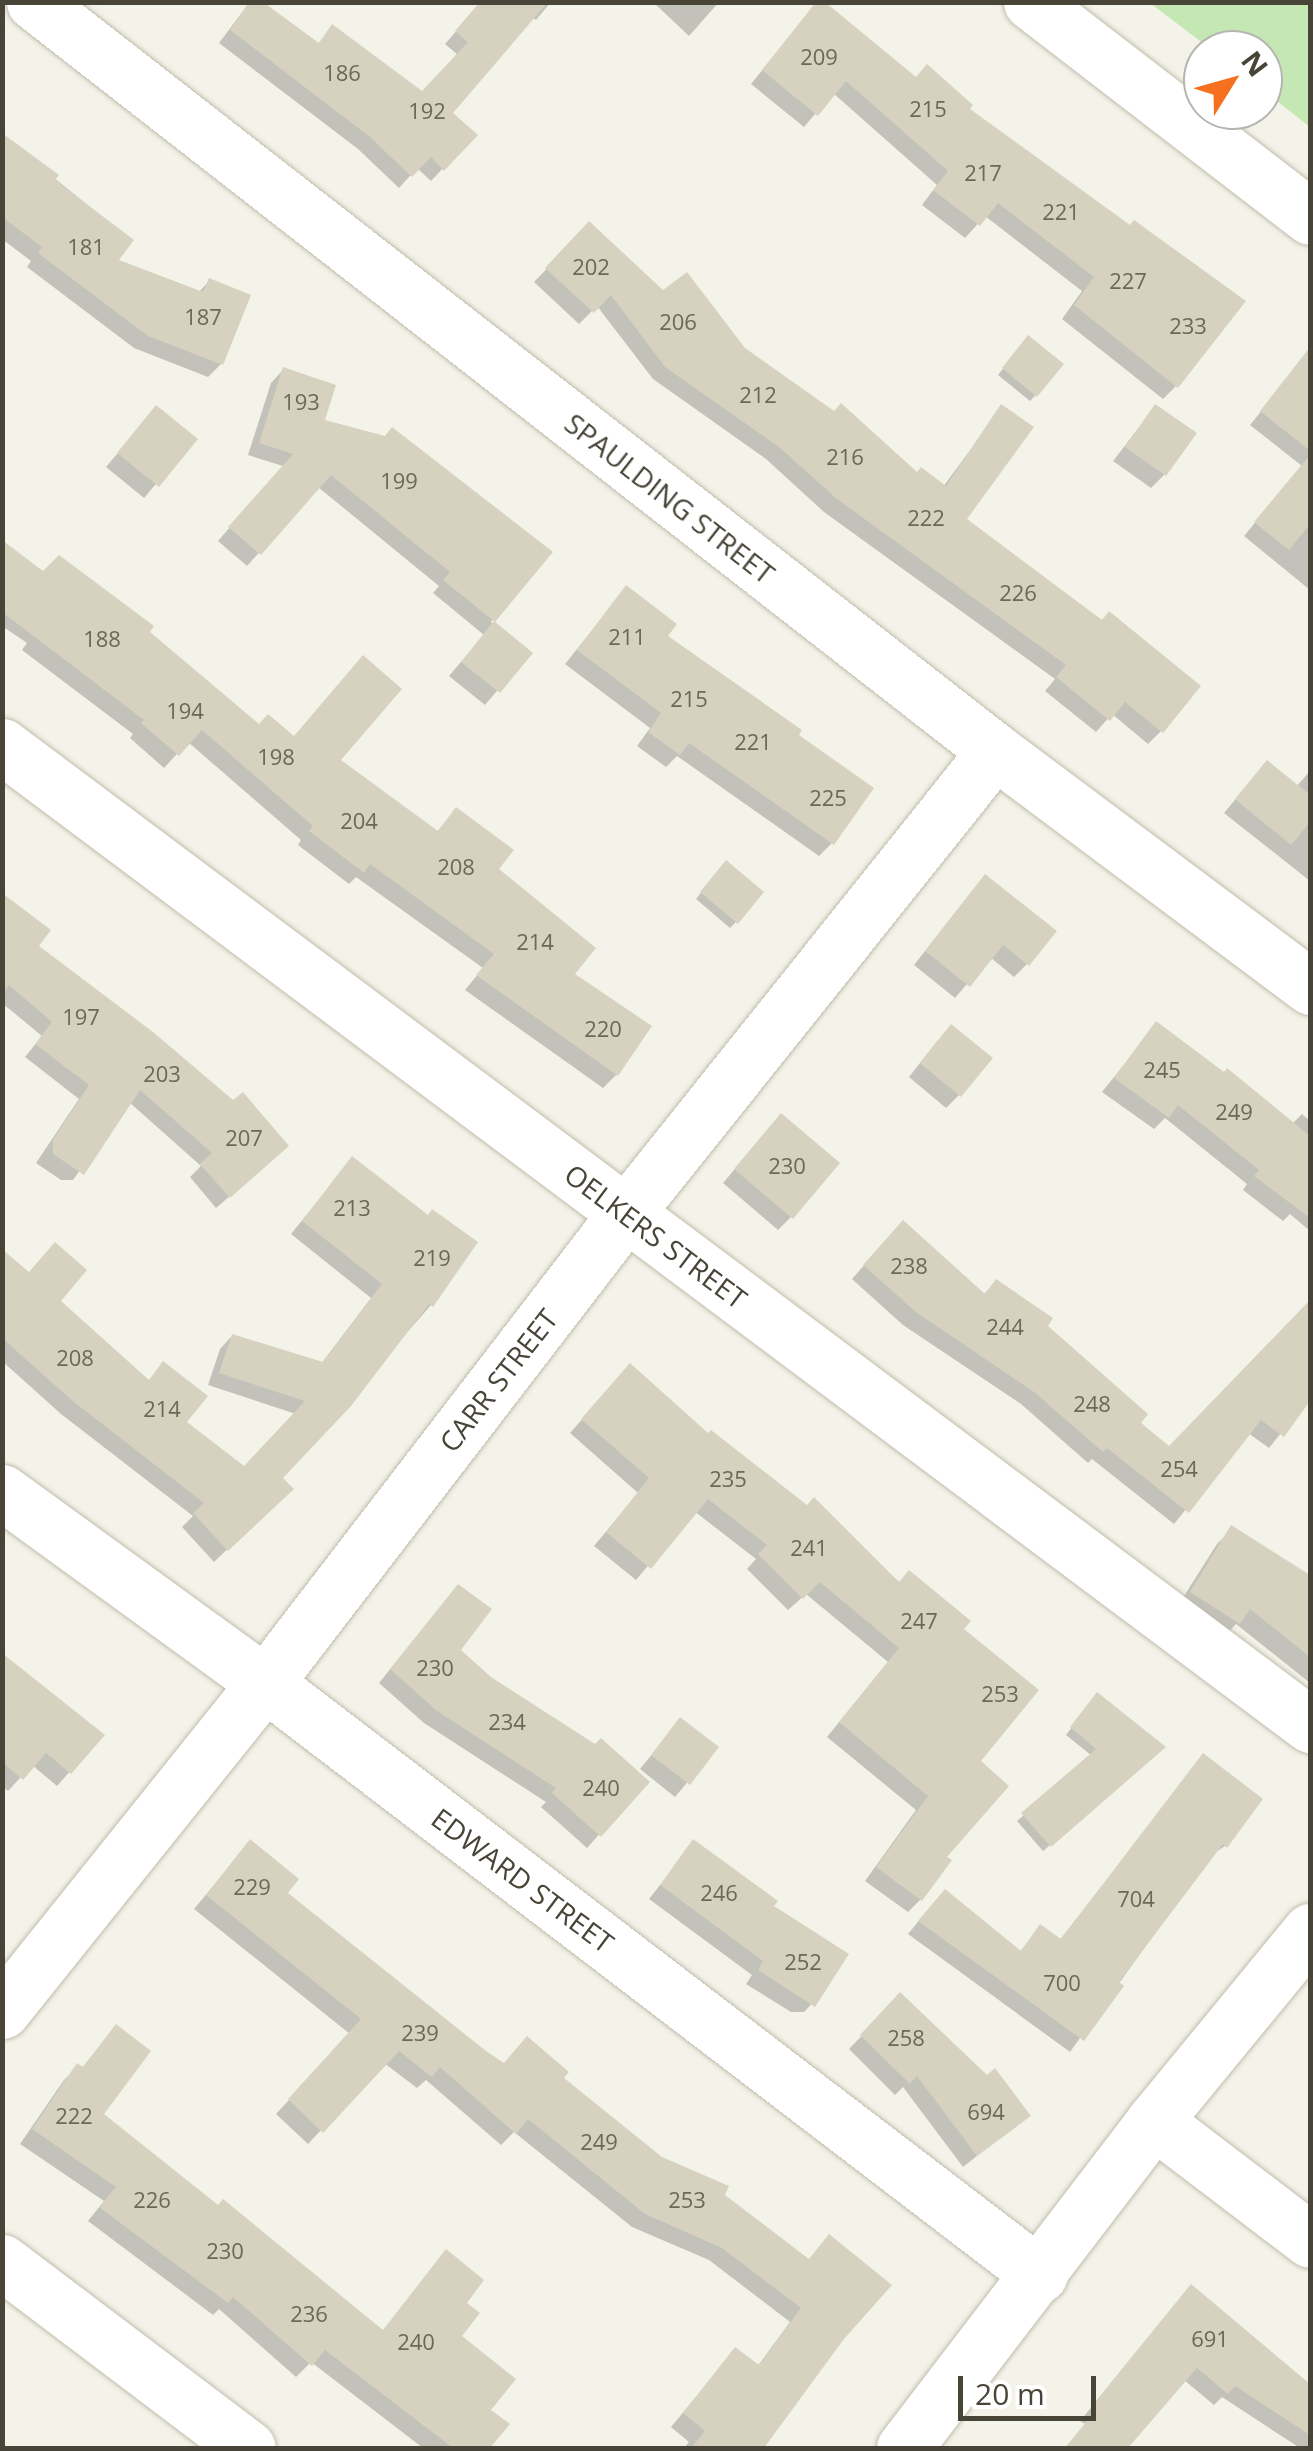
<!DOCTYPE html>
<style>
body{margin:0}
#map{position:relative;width:1313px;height:2451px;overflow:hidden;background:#f4f3e9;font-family:"Open Sans",sans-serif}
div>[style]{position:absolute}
.green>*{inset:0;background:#c4e7b3}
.shadow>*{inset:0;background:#0003}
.building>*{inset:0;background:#d6d2bf}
.roads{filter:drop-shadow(0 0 2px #c0bdac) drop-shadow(0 0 2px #c0bdac)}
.minor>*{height:55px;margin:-27.5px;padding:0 27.5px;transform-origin:27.5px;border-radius:27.5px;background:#fff}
span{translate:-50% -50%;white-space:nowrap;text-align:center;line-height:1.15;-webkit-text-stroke:10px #fff;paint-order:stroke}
.number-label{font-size:22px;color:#6c685a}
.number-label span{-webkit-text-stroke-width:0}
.street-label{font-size:28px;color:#484538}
.frame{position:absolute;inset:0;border:5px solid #484538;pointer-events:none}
.north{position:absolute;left:1183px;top:30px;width:100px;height:100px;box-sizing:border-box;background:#fff;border:2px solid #b6b5af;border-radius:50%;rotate:53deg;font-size:28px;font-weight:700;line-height:40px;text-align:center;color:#484538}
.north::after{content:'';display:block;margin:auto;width:35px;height:45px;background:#f57120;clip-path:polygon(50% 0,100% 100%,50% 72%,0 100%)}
.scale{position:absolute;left:958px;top:2376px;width:138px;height:45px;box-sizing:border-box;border:5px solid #484538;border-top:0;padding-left:12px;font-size:30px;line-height:35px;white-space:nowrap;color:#484538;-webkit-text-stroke:8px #fff;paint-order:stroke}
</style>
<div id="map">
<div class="green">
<i style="clip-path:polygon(1150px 3px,1310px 3px,1310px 127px,1263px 90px,1263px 50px,1212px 50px)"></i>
</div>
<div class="shadow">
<i style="clip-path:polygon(250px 2px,317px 45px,333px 28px,422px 94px,458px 55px,445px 44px,482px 2px,450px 113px,474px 135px,431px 181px,417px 168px,399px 188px,358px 149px,219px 43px)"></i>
<i style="clip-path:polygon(515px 2px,551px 2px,536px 20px)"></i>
<i style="clip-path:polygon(653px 2px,719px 2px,689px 36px)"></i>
<i style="clip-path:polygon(807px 15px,966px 109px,1129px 228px,1176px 386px,1163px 399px,1062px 319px,1082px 291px,985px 216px,965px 238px,922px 205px,937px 185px,833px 93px,804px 127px,751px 84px)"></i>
<i style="clip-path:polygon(2px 136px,131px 240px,115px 262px,198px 293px,209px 281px,221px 364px,208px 377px,134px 348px,27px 267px,31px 261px,2px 239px)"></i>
<i style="clip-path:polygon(589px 225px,663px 293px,917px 475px,943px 487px,1001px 408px,963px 520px,1161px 731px,1148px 744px,1112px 714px,1096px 732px,1045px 691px,1055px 679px,824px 512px,766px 459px,653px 379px,597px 306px,579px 324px,534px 282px)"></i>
<i style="clip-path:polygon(1022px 344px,1035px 396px,1030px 401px,998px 375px)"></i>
<i style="clip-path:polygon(1299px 365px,1310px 374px,1310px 590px,1244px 536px,1302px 466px,1250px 425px)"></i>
<i style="clip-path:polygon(283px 370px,322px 422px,549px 552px,491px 622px,529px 653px,485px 705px,449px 676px,484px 635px,433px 593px,439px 586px,318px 487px,247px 566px,218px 541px,283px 466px,248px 455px,271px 383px)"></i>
<i style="clip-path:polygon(1155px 407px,1164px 475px,1151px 488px,1113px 461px)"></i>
<i style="clip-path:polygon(156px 408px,194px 439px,144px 498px,106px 467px)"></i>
<i style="clip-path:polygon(2px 542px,43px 574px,147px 633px,259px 727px,338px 760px,436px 833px,456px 810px,572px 974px,649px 1026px,616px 1075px,603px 1088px,465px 990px,483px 968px,356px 877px,349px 884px,298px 845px,301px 840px,188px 742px,164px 768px,130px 738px,133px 734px,22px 650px,27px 643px,2px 626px)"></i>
<i style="clip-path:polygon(626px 588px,665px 637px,795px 735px,832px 843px,819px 856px,677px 756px,666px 767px,637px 746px,650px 728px,565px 664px)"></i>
<i style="clip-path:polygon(1310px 771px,1310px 881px,1224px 813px,1254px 777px,1296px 787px)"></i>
<i style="clip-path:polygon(720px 869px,736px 922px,730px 928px,696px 899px)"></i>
<i style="clip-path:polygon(972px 891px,1027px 964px,1014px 977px,990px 957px,955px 998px,914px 965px)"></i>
<i style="clip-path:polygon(2px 896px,35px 947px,274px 1158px,216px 1208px,190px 1177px,201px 1166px,129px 1102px,73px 1180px,61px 1180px,36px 1163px,79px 1099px,25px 1057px,42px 1036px,2px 1003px)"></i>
<i style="clip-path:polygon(1156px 1025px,1292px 1124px,1302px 1114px,1310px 1121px,1310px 1231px,1290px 1214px,1283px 1221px,1243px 1190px,1247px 1184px,1165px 1118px,1154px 1129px,1102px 1092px)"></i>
<i style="clip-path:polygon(938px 1040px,959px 1095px,946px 1108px,909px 1077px)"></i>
<i style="clip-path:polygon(769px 1129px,791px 1217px,778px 1230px,723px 1183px)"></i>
<i style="clip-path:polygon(352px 1159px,431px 1305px,280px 1478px,290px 1489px,214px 1562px,182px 1527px,193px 1516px,61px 1414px,2px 1361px,2px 1253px,148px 1381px,163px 1365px,184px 1423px,244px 1469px,296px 1414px,208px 1385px,220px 1349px,232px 1336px,321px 1364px,371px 1298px,291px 1234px)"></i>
<i style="clip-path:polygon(890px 1236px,983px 1295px,996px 1282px,1169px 1450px,1310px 1303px,1310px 1397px,1269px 1448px,1248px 1433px,1174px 1524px,1092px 1459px,1088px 1463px,1021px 1404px,903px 1325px,852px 1279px)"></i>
<i style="clip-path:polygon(617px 1380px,708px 1436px,961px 1629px,978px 1761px,943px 1857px,921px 1899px,908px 1912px,865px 1881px,916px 1810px,827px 1737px,888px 1662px,806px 1594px,788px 1610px,747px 1569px,756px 1559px,694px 1511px,636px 1580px,594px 1546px,638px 1493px,570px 1433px)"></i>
<i style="clip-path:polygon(1232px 1529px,1310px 1581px,1310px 1683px,1236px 1624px,1223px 1638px,1177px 1607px,1217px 1544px)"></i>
<i style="clip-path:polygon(446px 1600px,457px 1650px,490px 1679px,646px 1782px,587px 1848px,541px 1807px,546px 1802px,424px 1723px,379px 1683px)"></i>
<i style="clip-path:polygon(2px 1657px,102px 1735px,57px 1786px,32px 1765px,8px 1791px,2px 1786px)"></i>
<i style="clip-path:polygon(1092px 1701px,1157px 1753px,1043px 1851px,1017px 1821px,1092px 1756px,1066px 1735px)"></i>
<i style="clip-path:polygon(680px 1720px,716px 1748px,675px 1797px,640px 1769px)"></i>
<i style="clip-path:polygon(1203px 1757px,1260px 1799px,1225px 1846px,1210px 1856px,1070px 2052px,908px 1934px,932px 1905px,1019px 1953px,1040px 1927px,1059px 1941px)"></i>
<i style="clip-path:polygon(250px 1842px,284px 1894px,503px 2065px,560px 2078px,660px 2160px,722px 2195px,843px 2337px,757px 2448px,684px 2448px,689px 2442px,671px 2427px,735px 2350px,757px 2367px,790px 2322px,709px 2260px,632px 2227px,514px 2132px,501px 2145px,426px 2080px,417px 2088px,384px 2063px,308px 2144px,276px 2114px,350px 2034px,194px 1909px)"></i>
<i style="clip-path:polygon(694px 1842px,770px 1907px,817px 1998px,804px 2012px,791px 2012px,746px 1984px,752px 1975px,649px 1899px)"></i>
<i style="clip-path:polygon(900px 1996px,1027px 2116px,963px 2167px,903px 2087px,895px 2095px,849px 2049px)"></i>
<i style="clip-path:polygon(116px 2027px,100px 2114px,382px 2332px,446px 2252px,463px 2303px,459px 2336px,488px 2410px,506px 2425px,487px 2448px,423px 2448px,311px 2362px,296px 2377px,219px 2309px,213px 2315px,88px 2221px,104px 2201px,20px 2144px,64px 2080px,77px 2067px,81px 2069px)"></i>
<i style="clip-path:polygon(1179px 2300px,1307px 2384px,1310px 2381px,1310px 2448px,1300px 2448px,1222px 2397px,1214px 2405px,1184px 2380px,1125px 2448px,1066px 2448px,1085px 2424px,1080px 2421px)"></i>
</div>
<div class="building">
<i style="clip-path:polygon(249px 2px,263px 2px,319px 43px,332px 24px,422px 91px,468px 42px,455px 31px,480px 2px,548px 2px,453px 113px,478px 135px,444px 171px,431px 157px,412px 177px,370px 137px,230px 30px)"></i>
<i style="clip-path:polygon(816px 2px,825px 2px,916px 77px,927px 64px,973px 105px,970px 109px,1130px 225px,1134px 220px,1246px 301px,1178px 388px,1074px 305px,1094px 277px,998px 203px,980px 226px,933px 190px,948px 171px,846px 81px,818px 116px,762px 70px)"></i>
<i style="clip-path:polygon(2px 133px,59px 175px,55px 180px,134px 240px,119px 260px,203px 292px,209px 278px,251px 295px,223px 365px,148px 336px,38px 253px,42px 247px,2px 217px)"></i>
<i style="clip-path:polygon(589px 221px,663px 290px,687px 272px,745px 348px,834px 411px,841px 403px,917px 472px,921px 467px,946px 486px,1001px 404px,1034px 427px,967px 519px,1102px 620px,1109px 611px,1201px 686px,1163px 733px,1125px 702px,1110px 721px,1056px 677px,1066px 665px,837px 499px,779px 447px,665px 367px,611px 295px,594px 313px,545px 268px)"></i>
<i style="clip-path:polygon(1028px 335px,1064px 364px,1037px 397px,1002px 368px)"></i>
<i style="clip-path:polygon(1310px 347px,1310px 451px,1260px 411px)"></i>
<i style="clip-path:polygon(283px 367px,336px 385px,325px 420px,385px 436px,392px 427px,553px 552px,495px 622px,443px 580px,450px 572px,331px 475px,261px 555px,228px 527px,293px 454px,259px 443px)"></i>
<i style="clip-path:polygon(1155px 404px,1197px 433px,1166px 476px,1125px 447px)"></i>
<i style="clip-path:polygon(156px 405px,198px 439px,159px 487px,117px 453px)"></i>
<i style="clip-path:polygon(1310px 455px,1310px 524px,1289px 550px,1254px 522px)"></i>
<i style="clip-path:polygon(2px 540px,43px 571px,59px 555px,154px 626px,150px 632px,259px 724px,268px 714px,294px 736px,363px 655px,402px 689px,341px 760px,438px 831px,456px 807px,514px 850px,499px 869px,596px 948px,575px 974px,652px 1026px,618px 1076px,476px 975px,494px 954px,370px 864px,364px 873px,309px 831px,313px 826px,202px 730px,179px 756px,141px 723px,144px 720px,2px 612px)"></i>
<i style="clip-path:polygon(626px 585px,677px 624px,668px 636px,802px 730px,799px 735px,874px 788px,834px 845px,689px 743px,680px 755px,648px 732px,661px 713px,577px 650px)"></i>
<i style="clip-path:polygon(494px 621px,533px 653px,500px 693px,461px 662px)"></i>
<i style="clip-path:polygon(1267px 760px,1310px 795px,1310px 822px,1291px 845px,1235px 799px)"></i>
<i style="clip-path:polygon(726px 860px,764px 892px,738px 924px,700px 892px)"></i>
<i style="clip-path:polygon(985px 874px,1057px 931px,1029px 966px,1003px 945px,970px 987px,925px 951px)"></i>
<i style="clip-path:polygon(2px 893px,51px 930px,39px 946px,153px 1032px,233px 1100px,243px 1092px,289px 1146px,230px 1198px,200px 1164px,212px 1153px,140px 1090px,84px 1175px,53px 1154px,53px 1140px,89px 1085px,35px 1044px,52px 1022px,9px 985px,2px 994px)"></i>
<i style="clip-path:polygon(1156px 1021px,1224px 1072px,1227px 1068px,1310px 1136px,1310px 1218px,1254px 1176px,1259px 1170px,1178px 1105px,1169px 1118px,1114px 1078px)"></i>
<i style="clip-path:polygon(951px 1024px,993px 1058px,961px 1097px,920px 1063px)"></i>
<i style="clip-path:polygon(781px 1113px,840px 1163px,793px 1219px,734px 1169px)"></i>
<i style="clip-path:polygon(352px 1156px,428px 1215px,432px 1209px,478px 1242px,433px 1307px,429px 1304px,351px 1406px,283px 1478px,294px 1489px,228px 1551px,193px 1513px,204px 1503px,74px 1402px,2px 1338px,2px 1249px,29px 1272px,55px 1242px,87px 1270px,61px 1301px,149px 1380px,163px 1361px,208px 1396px,187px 1422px,244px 1466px,305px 1401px,219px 1373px,232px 1334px,323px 1362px,382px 1284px,302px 1221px)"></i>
<i style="clip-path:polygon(903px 1220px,985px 1294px,996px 1279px,1053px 1318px,1048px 1326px,1148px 1414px,1141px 1423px,1169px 1446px,1310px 1300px,1310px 1401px,1284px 1437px,1261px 1420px,1189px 1513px,1107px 1448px,1103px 1452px,1034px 1392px,916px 1312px,863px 1265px)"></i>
<i style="clip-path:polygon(630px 1363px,708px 1433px,711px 1430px,807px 1505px,814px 1497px,899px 1582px,909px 1570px,971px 1621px,964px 1629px,1039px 1690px,981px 1761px,1009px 1786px,947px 1857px,952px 1860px,922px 1901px,876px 1867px,928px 1796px,839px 1722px,899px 1648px,820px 1582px,803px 1599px,758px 1554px,767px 1545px,708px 1499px,651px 1569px,606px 1532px,649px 1478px,581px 1419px)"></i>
<i style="clip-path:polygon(1231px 1525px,1310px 1575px,1310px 1657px,1250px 1609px,1240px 1624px,1190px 1592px)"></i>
<i style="clip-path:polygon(458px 1584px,492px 1609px,461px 1650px,491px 1677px,595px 1744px,601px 1738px,650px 1782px,601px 1837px,552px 1793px,556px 1788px,437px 1711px,390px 1669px)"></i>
<i style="clip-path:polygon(2px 1653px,105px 1735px,71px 1774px,46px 1753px,23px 1780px,2px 1762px)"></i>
<i style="clip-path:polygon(1097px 1692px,1166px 1747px,1051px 1847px,1021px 1813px,1096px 1749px,1070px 1727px)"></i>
<i style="clip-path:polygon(680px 1717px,719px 1747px,690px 1785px,651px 1755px)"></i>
<i style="clip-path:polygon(1203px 1753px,1263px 1799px,1227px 1848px,1223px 1844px,1119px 1982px,1124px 1986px,1084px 2041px,918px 1921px,945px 1889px,1021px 1951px,1040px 1924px,1061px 1939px)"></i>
<i style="clip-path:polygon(250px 1839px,299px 1879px,288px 1893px,486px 2051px,504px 2063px,527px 2036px,569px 2072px,564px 2078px,662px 2157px,729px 2186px,725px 2195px,809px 2259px,829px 2234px,892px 2285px,844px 2339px,764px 2448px,691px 2448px,705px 2431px,683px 2413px,735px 2347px,759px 2365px,801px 2308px,722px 2248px,645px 2214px,528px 2119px,516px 2134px,440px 2067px,432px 2077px,399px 2051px,323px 2133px,288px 2099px,361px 2019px,206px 1895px)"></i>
<i style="clip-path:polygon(693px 1839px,778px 1901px,774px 1906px,849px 1954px,815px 2007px,758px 1970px,763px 1961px,660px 1885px)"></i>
<i style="clip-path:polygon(900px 1992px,987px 2075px,995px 2068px,1031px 2116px,977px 2156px,917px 2076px,910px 2084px,860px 2035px)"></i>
<i style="clip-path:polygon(116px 2024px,151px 2051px,104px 2114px,218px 2205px,223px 2199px,383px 2330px,446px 2249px,484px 2280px,467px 2303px,480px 2313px,462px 2336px,516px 2379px,491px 2410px,510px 2424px,490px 2448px,453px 2448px,325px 2350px,312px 2366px,233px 2297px,228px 2303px,99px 2207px,116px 2187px,32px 2129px,77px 2063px,83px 2067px)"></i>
<i style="clip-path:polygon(1191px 2284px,1310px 2384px,1310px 2435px,1235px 2386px,1228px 2394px,1197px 2368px,1128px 2448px,1065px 2448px,1095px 2411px,1091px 2407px)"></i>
</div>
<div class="roads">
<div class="minor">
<i style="left:34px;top:2px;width:1218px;rotate:37.93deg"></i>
<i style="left:995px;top:751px;width:394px;rotate:36.8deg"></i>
<i style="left:1031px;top:2px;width:352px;rotate:37.6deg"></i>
<i style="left:2px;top:746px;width:1634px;rotate:36.81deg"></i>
<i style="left:2px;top:1492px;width:325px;rotate:36deg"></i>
<i style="left:265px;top:1683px;width:975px;rotate:37.38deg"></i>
<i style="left:2px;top:2011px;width:420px;rotate:-51.3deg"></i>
<i style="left:265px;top:1683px;width:593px;rotate:-52.47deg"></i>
<i style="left:626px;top:1213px;width:591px;rotate:-51.39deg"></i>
<i style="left:1154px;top:2121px;width:196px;rotate:37.3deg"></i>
<i style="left:2px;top:2262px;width:308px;rotate:37.1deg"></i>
<i style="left:904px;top:2448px;width:412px;rotate:-52.6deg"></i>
<i style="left:1154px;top:2121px;width:246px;rotate:-50.6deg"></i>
</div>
</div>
<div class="number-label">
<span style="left:819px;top:57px">209</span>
<span style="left:342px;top:73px">186</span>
<span style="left:928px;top:109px">215</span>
<span style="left:427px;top:111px">192</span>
<span style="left:983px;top:173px">217</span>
<span style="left:1061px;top:212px">221</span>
<span style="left:86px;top:247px">181</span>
<span style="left:591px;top:267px">202</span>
<span style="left:1128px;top:281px">227</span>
<span style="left:203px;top:317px">187</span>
<span style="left:678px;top:322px">206</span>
<span style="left:1188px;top:326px">233</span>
<span style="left:758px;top:395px">212</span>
<span style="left:301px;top:402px">193</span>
<span style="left:845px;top:457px">216</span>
<span style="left:399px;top:481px">199</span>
<span style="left:926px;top:518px">222</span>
<span style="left:1018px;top:593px">226</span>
<span style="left:627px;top:637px">211</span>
<span style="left:102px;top:639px">188</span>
<span style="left:689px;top:699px">215</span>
<span style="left:185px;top:711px">194</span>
<span style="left:753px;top:742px">221</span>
<span style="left:276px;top:757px">198</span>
<span style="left:828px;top:798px">225</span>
<span style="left:359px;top:821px">204</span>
<span style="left:456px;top:867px">208</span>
<span style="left:535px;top:942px">214</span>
<span style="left:81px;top:1017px">197</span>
<span style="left:603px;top:1029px">220</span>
<span style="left:1162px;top:1070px">245</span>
<span style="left:162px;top:1074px">203</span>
<span style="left:1234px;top:1112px">249</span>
<span style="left:244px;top:1138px">207</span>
<span style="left:787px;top:1166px">230</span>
<span style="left:352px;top:1208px">213</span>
<span style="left:432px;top:1258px">219</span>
<span style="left:909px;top:1266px">238</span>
<span style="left:1005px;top:1327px">244</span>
<span style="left:75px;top:1358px">208</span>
<span style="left:1092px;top:1404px">248</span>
<span style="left:162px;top:1409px">214</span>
<span style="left:1179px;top:1469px">254</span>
<span style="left:728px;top:1479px">235</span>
<span style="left:809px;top:1548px">241</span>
<span style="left:919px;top:1621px">247</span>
<span style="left:435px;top:1668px">230</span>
<span style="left:1000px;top:1694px">253</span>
<span style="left:507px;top:1722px">234</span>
<span style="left:601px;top:1788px">240</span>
<span style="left:252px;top:1887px">229</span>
<span style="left:719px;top:1893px">246</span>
<span style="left:1136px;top:1899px">704</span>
<span style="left:803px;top:1962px">252</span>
<span style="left:1062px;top:1983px">700</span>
<span style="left:420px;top:2033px">239</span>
<span style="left:906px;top:2038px">258</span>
<span style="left:986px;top:2112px">694</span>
<span style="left:74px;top:2116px">222</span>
<span style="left:599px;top:2142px">249</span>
<span style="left:152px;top:2200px">226</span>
<span style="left:687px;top:2200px">253</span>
<span style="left:225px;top:2251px">230</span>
<span style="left:309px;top:2314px">236</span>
<span style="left:1210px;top:2339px">691</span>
<span style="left:416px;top:2342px">240</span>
</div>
<div class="street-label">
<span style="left:670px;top:498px;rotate:38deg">SPAULDING STREET</span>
<span style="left:656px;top:1236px;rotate:37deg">OELKERS STREET</span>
<span style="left:498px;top:1380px;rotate:-52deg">CARR STREET</span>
<span style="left:523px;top:1880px;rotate:37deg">EDWARD STREET</span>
</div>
<div class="frame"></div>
<div class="north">N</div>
<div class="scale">20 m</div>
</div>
